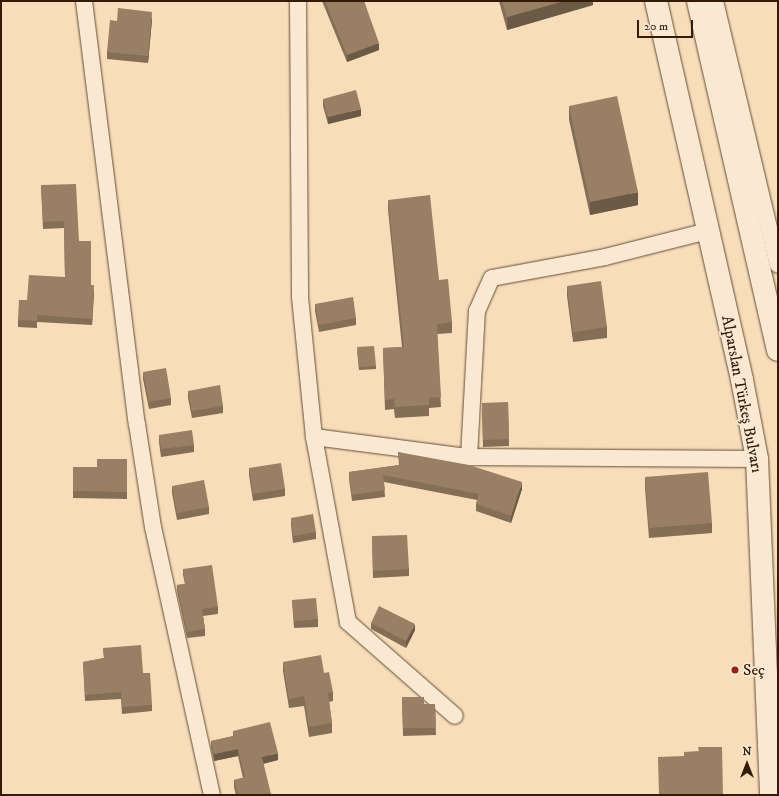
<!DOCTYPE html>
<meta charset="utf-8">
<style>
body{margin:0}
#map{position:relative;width:779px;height:796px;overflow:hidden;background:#f7ddb9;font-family:"IM FELL DW Pica",serif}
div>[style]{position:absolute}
.roads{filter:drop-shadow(0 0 1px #654c34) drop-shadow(0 0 1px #654c34)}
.street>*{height:16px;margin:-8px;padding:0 8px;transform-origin:8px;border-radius:8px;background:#fae9d2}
.secondary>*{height:22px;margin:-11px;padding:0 11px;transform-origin:11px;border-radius:11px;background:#fae9d2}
.wall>*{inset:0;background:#846e56}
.shaded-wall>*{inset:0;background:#6b5a46}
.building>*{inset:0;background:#998064}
.dots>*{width:11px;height:11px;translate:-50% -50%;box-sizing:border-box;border:2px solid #fae9d2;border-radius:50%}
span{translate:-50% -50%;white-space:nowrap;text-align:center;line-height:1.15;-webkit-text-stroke:3.5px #fae9d2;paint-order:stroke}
.street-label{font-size:16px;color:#341b08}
.poi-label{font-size:16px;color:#341b08}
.left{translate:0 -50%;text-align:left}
.frame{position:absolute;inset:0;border:2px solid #341b08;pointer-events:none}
.north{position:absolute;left:727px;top:744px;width:40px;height:40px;-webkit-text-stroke:3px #fae9d2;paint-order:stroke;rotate:0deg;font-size:11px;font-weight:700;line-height:16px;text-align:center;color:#341b08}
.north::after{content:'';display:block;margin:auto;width:14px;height:18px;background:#341b08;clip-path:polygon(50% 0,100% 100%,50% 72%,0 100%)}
.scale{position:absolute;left:637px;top:20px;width:56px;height:18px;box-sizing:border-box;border:2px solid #341b08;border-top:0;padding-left:5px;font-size:12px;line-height:14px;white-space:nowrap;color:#341b08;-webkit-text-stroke:3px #fae9d2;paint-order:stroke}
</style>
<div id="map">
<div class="roads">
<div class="street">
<i style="left:84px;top:1px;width:426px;rotate:82.9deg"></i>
<i style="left:137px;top:424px;width:104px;rotate:81.2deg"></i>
<i style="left:153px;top:527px;width:274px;rotate:77.6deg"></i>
<i style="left:298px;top:1px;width:296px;rotate:89.6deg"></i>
<i style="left:300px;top:297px;width:141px;rotate:84.3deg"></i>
<i style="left:314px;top:437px;width:188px;rotate:79.6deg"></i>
<i style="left:348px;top:622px;width:142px;rotate:41.3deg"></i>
<i style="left:715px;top:1px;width:271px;rotate:76.6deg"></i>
<i style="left:314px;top:437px;width:156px;rotate:7.4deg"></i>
<i style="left:469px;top:457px;width:288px;rotate:0.4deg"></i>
<i style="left:469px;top:457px;width:146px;rotate:-86.9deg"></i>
<i style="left:477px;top:311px;width:36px;rotate:-66deg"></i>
<i style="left:492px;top:278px;width:115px;rotate:-10.5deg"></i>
<i style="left:605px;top:257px;width:106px;rotate:-14.2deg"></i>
</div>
<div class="secondary">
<i style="left:656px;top:1px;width:389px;rotate:77.2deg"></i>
<i style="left:742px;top:380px;width:80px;rotate:79.2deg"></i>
<i style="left:757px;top:459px;width:336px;rotate:87.6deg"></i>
<i style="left:698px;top:1px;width:358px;rotate:77.1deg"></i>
</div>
</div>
<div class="wall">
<i style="clip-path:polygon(322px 1px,364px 1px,379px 50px,347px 62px)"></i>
<i style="clip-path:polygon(499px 1px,593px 1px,593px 5px,507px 30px)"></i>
<i style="clip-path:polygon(152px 19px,148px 63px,107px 59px,107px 52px,117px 21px)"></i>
<i style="clip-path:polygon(323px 99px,361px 116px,328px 124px,323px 106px)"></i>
<i style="clip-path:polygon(569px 106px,638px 205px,590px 215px,569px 120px)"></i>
<i style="clip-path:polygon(41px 185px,79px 241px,91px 285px,94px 292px,92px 325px,37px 322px,37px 328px,18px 327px,18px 320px,27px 300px,65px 277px,64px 228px,43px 229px)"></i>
<i style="clip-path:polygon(388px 200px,439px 280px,452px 322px,452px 333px,437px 334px,441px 407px,429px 408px,429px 416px,395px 418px,394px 409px,385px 410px,383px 348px,402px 347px,388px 210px)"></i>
<i style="clip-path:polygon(567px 286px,607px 327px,607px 338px,573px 342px,567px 296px)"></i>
<i style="clip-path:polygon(315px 304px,356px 318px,356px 325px,319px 332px,315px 311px)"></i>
<i style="clip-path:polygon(357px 350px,376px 366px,376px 369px,359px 370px)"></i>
<i style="clip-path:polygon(143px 372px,171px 398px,171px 405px,149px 409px,143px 379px)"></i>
<i style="clip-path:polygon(188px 391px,223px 406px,223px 413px,192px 418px,188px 398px)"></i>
<i style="clip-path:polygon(508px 402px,509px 446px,483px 447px,482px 410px)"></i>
<i style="clip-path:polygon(159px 435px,194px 445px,194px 452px,161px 457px,159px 442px)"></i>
<i style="clip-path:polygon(398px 452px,522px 489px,511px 523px,476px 511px,476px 504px,477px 500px,384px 482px,385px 497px,352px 501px,349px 479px,349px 472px,399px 465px)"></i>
<i style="clip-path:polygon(127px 459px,127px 499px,73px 498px,73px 467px,97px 467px)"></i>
<i style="clip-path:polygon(249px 468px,285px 489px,285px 496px,253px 501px,249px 475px)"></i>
<i style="clip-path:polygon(645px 477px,712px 523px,712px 533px,649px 538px,645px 488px)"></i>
<i style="clip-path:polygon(172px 486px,209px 507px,209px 514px,177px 520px,172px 493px)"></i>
<i style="clip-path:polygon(291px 518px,316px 532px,316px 539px,293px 543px,291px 525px)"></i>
<i style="clip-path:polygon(372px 536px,409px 569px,409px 576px,373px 578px)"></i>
<i style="clip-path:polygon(183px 569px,218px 607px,218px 614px,203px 616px,205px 629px,205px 636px,187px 638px,177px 591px,177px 585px,185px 584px,183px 575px)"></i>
<i style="clip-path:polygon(292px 600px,318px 619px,318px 627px,294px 628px)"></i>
<i style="clip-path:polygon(371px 623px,415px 630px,406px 648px,371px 629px)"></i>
<i style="clip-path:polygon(103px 648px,143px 673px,152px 705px,152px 711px,122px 714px,121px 699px,85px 701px,83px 662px,104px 658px)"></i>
<i style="clip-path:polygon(283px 662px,333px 692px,333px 701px,329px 702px,332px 723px,332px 733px,309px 737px,304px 706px,289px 708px,283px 671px)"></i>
<i style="clip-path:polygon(402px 697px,424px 704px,435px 704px,436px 735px,403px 736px)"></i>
<i style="clip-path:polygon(233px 731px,278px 760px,263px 764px,271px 795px,236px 795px,234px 787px,234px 780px,243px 778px,238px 756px,214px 761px,211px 748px,211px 741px,233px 736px)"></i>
</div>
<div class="shaded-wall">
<i style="clip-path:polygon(564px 1px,593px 1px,593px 5px,507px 30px,507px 17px)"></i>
<i style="clip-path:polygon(152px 12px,152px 19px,148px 63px,148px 56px)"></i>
<i style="clip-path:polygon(379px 43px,379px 50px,347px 62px,347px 55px)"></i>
<i style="clip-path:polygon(361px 109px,361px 116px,328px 124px,328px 117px)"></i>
<i style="clip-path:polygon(638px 192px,638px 205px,590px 215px,590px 202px)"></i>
<i style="clip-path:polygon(94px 285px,94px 292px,92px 325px,92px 319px)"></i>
<i style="clip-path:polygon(522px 482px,522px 489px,511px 523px,511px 516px)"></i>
<i style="clip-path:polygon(415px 624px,415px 630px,406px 648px,406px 641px)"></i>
<i style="clip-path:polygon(238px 749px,238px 756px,214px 761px,214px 754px)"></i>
<i style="clip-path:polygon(278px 753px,278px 760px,262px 764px,262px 757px)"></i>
</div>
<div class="building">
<i style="clip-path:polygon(325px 1px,364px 1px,379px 43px,347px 55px)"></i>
<i style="clip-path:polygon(502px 1px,564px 1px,507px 17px)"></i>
<i style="clip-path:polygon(118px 8px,152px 12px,148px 56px,107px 52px,110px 20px,117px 21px)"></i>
<i style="clip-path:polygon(356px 90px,361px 109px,328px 117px,323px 99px)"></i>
<i style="clip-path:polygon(617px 96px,638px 192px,590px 202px,569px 106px)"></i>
<i style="clip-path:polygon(76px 184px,79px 241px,91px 241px,91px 285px,94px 285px,92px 319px,37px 315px,37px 321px,18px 320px,19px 300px,27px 300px,29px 275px,65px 277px,64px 221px,43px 222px,41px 185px)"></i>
<i style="clip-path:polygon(430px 195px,439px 280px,448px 279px,452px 322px,437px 324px,441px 397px,429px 398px,429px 405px,395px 407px,394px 399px,385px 400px,383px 348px,404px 347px,388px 200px)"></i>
<i style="clip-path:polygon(601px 281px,607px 327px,573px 332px,567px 286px)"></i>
<i style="clip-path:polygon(353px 297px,356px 318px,319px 325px,315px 304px)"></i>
<i style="clip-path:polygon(374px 346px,376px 366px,359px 367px,357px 347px)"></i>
<i style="clip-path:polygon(166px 368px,171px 398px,149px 402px,143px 372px)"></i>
<i style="clip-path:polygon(220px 385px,223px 406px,192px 411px,188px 391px)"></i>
<i style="clip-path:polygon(508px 402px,509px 439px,483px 440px,482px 403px)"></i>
<i style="clip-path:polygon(192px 430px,194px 445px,161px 449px,159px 435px)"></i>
<i style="clip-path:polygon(398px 452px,469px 465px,522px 482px,511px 516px,476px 504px,479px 494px,383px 475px,385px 490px,352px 495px,349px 472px,400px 465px)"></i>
<i style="clip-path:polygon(97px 459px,127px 459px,127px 492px,73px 491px,73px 467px,97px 467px)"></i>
<i style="clip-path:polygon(281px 463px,285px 489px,253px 494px,249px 468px)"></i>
<i style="clip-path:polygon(708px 472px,712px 523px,649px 528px,645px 477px)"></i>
<i style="clip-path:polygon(204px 480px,209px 507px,177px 513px,172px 486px)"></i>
<i style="clip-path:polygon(313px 514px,316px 532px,293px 536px,291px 518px)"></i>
<i style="clip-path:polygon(407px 535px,409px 569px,373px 571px,372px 536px)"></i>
<i style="clip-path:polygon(212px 565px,218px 607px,202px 609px,205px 629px,187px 632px,177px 585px,185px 584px,183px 569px)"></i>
<i style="clip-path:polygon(316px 598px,318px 619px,294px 621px,292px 600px)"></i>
<i style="clip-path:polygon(379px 606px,415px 624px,406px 641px,371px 623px)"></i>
<i style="clip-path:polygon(141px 645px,143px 673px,150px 673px,152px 705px,122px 707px,121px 692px,85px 695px,83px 662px,104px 658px,103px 648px)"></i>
<i style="clip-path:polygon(321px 655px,324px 673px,329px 672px,333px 692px,328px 693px,332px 723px,309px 727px,304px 696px,289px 699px,283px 662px)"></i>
<i style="clip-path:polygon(402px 697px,424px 697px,424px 704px,435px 704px,436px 728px,403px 728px)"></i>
<i style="clip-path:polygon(270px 722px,278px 753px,262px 757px,271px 795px,238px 795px,234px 780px,245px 777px,238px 749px,214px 754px,211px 741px,234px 736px,233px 731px)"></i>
<i style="clip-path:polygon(698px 747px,722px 747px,723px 795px,659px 795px,658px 757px,684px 756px,684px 752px,699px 751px)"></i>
</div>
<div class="dots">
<i style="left:735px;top:670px;background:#8f2418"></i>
</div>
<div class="street-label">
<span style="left:742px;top:394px;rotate:79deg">Alparslan Türkeş Bulvarı</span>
</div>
<div class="poi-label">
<span class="left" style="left:743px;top:670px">Seç</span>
</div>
<div class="frame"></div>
<div class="north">N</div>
<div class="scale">20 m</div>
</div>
